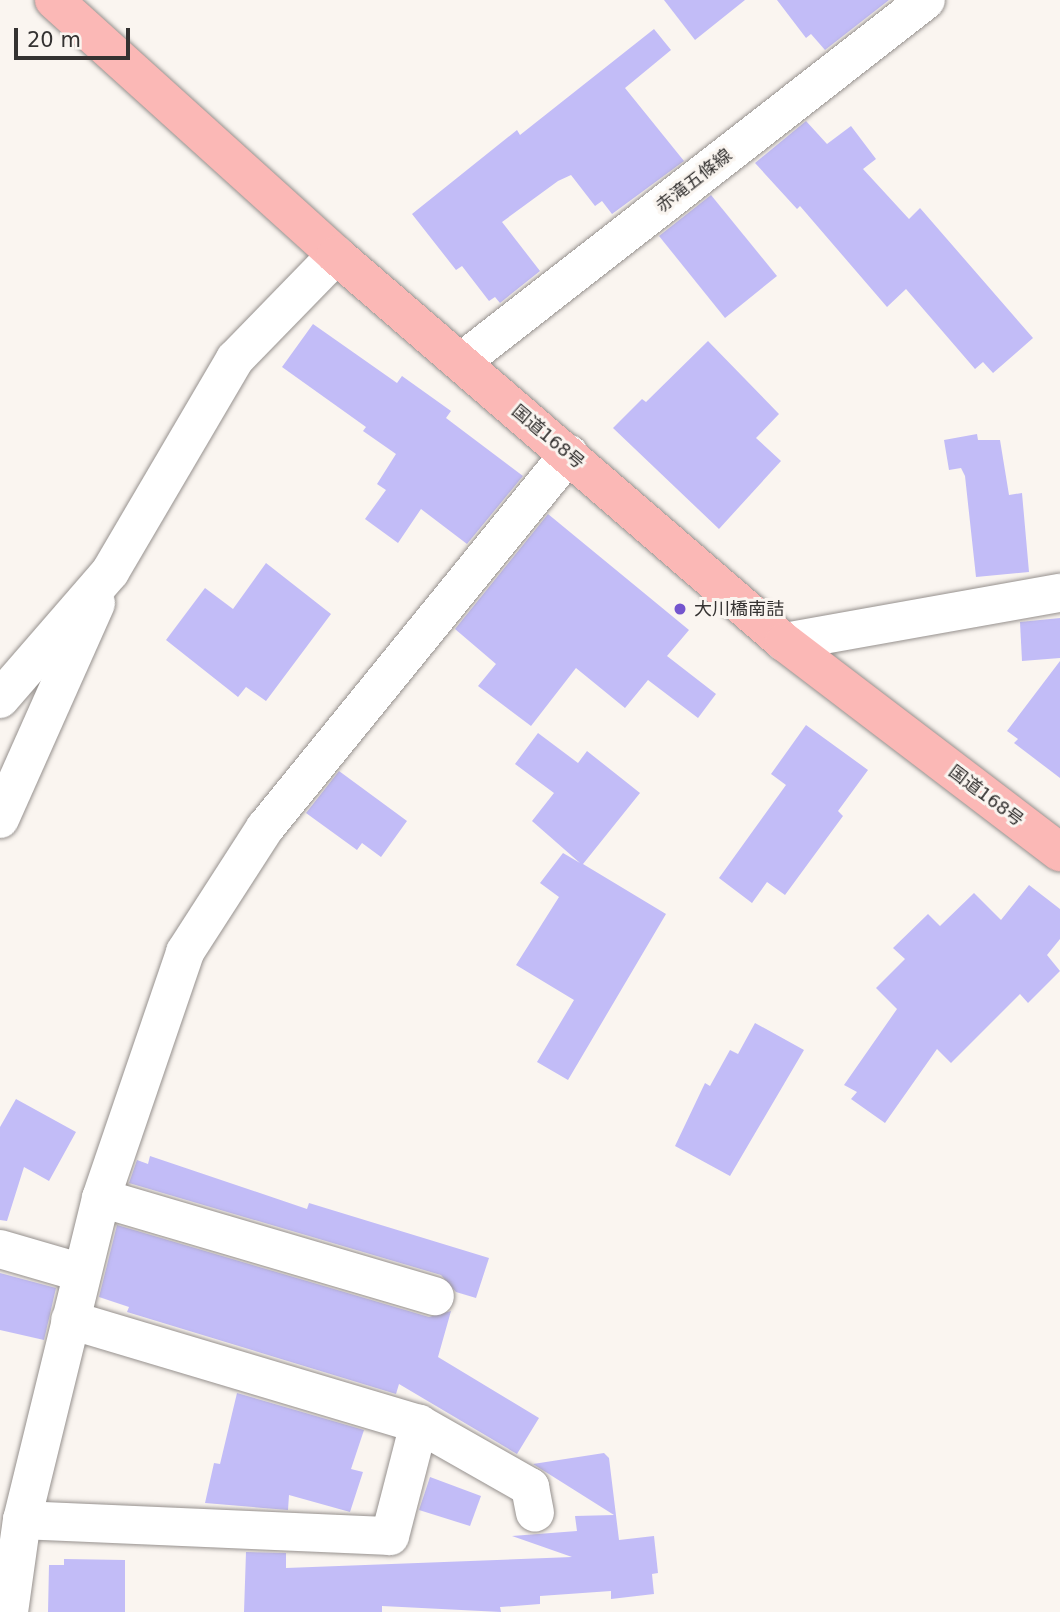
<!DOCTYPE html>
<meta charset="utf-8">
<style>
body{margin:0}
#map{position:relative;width:1060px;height:1612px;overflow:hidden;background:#faf5f0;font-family:"DejaVu Sans","Noto Sans JP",sans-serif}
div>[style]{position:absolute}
.building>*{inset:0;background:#c2bcf7}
.roads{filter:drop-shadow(0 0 2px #96918e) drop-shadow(0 0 2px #96918e)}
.street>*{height:38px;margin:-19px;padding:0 19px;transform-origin:19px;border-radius:19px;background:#fff}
.secondary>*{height:38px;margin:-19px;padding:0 19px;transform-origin:19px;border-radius:19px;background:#fff}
.highway>*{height:38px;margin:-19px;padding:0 19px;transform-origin:19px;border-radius:19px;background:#fbb8b6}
.dots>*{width:19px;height:19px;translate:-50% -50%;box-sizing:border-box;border:4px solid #faf5f0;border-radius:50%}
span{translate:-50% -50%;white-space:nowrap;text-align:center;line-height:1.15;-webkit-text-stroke:6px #faf5f0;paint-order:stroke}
.street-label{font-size:18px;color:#343231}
.poi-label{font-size:18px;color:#343231}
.left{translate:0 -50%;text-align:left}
.scale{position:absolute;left:14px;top:28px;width:116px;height:32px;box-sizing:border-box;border:4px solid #343231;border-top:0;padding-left:9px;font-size:21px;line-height:24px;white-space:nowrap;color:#343231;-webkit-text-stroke:5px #faf5f0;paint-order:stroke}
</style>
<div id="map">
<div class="building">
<i style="clip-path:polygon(664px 0,745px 0,695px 40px)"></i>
<i style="clip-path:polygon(777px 0,889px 0,825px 50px,811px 34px,806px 38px)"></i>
<i style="clip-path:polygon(654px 29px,671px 50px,625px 88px,684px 161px,612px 214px,602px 201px,595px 206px,571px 175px,558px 181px,502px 222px,540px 271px,500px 303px,495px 297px,489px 301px,462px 266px,456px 270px,412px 214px,517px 130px,520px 135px)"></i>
<i style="clip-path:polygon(806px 121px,827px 144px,851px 126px,876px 159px,863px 169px,909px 219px,920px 208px,1033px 338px,993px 373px,983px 362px,975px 369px,906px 289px,887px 307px,800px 206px,797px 209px,755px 163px)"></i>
<i style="clip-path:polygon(711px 195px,777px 276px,725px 318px,659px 236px)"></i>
<i style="clip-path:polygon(313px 324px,397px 383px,402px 376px,451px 411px,446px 418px,523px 476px,467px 544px,421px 509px,398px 543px,365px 519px,386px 490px,377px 484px,396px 454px,363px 431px,366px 427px,282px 367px)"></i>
<i style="clip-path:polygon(708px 341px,779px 414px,756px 438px,781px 461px,719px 529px,613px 428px,642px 399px,646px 402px)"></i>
<i style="clip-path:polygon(977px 434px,978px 440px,1000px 440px,1009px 495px,1022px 493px,1029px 572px,976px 577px,965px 476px,961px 468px,949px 470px,944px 440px)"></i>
<i style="clip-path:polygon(548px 514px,689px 630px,667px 656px,716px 694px,698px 718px,648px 680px,625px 708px,576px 668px,531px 726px,478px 686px,496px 664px,455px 629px)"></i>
<i style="clip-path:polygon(266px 563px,331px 614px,266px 701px,246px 687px,238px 697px,166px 640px,205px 588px,233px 609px)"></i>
<i style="clip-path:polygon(1060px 618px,1060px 658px,1022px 661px,1020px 622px)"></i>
<i style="clip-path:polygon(1060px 661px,1060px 778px,1014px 743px,1018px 739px,1007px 731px)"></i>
<i style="clip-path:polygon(806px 725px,868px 770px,838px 811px,843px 816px,785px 895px,767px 882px,752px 903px,719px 878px,786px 785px,771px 774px)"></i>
<i style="clip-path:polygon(538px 733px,578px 763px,587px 751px,640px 793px,583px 864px,666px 914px,568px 1080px,537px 1062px,574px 1000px,516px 965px,559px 897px,540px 883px,563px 853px,580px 863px,532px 821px,554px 793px,515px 764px)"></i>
<i style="clip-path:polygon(339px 771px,407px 821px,381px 857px,362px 843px,357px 850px,306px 813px)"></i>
<i style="clip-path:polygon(1029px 885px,1060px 909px,1060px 939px,1047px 955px,1060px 971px,1028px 1003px,1020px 994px,951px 1063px,937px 1049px,885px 1123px,851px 1099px,857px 1092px,844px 1085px,897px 1009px,876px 988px,905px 959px,893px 948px,928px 914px,940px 926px,974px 893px,1001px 920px)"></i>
<i style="clip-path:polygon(755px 1023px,804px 1050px,730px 1176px,675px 1146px,705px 1083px,710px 1086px,730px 1050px,738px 1054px)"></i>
<i style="clip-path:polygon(16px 1099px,76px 1132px,49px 1181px,24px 1167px,7px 1221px,0 1220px,0 1127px)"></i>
<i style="clip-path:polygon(150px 1156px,307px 1209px,309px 1203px,489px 1258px,476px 1298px,456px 1292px,441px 1275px,129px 1183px,137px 1160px,148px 1164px)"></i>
<i style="clip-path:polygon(117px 1225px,429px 1317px,451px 1311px,438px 1357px,539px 1418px,517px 1454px,399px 1384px,396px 1394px,127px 1312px,129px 1307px,99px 1297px)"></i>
<i style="clip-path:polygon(0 1273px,56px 1288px,44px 1340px,0 1330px)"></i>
<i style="clip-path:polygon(237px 1393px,364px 1430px,351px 1469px,363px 1472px,350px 1512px,289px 1495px,288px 1510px,205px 1503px,214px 1463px,220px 1464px)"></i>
<i style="clip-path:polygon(604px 1453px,609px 1458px,619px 1540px,654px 1536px,658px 1573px,652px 1574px,654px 1594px,611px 1599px,611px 1591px,540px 1596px,540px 1604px,500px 1607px,501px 1612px,382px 1606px,382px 1612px,244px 1612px,246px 1552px,286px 1553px,286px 1568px,572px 1557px,512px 1536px,577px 1531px,575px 1516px,614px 1515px,533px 1464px)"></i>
<i style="clip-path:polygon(430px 1477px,481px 1496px,470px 1526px,419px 1510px)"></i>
<i style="clip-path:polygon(64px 1559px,125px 1560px,125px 1612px,48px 1612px,49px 1565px,64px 1565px)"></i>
</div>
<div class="roads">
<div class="street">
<i style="left:0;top:699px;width:168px;rotate:-49.1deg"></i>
<i style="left:110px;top:572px;width:247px;rotate:-59.6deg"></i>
<i style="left:235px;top:359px;width:145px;rotate:-45.8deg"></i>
<i style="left:0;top:819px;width:236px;rotate:-66deg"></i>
<i style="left:101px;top:1198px;width:348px;rotate:16.4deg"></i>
<i style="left:0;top:1249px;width:85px;rotate:16.3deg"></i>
<i style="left:419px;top:1424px;width:128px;rotate:29.6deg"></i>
<i style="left:530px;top:1487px;width:26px;rotate:79deg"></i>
<i style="left:22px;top:1520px;width:368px;rotate:2.5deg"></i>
<i style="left:390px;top:1536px;width:116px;rotate:-75.5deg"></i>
<i style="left:419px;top:1424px;width:364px;rotate:-163.4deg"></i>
<i style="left:9px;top:1612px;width:93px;rotate:-82deg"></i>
<i style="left:22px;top:1520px;width:332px;rotate:-76.2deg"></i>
<i style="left:101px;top:1198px;width:260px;rotate:-71.1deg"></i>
<i style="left:185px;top:952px;width:148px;rotate:-57.2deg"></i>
<i style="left:265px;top:828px;width:482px;rotate:-50.9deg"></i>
</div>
<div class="secondary">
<i style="left:461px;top:362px;width:589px;rotate:-37.9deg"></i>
<i style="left:784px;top:642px;width:280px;rotate:-10.1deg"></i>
</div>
<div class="highway">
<i style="left:54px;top:0;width:380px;rotate:42.1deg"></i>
<i style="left:336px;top:255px;width:592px;rotate:40.82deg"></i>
<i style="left:784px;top:642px;width:347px;rotate:37.3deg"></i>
</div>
</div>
<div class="dots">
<i style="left:680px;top:609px;background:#7455ce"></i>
</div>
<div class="street-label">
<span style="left:694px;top:181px;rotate:-38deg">赤滝五條線</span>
<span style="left:548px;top:437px;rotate:40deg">国道168号</span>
<span style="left:986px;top:796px;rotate:37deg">国道168号</span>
</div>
<div class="poi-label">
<span class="left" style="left:694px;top:609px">大川橋南詰</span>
</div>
<div class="scale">20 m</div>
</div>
